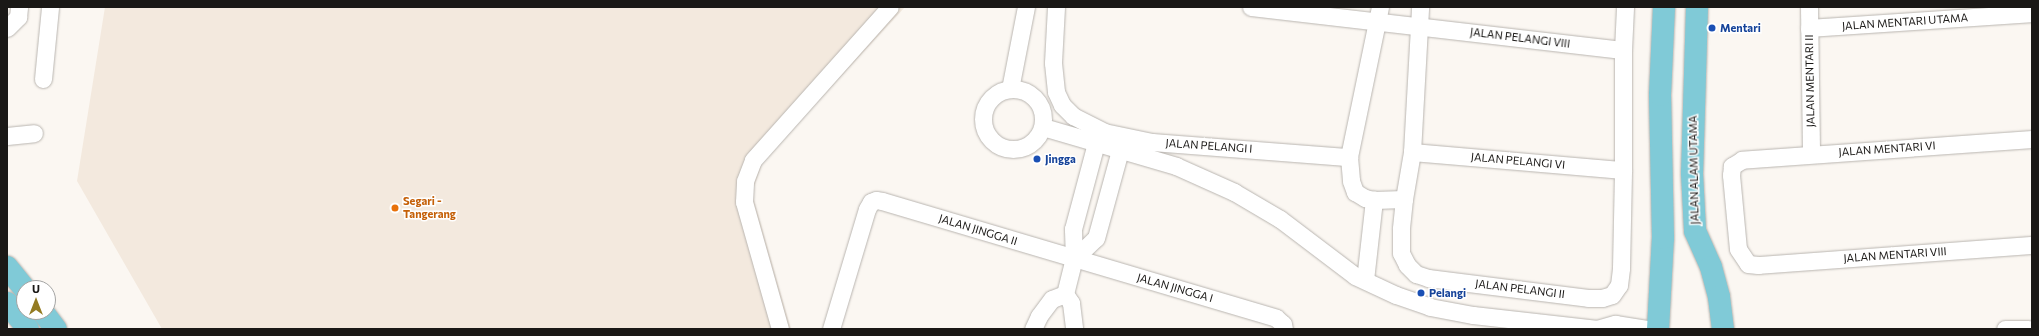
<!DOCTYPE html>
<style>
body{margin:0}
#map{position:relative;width:2039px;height:336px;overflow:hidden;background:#fbf7f2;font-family:Commissioner,sans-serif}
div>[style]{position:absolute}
.built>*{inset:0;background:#f3e9de}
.roads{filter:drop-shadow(0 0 1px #b9b5b0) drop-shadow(0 0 1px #b9b5b0)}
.minor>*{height:17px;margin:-8.5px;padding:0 8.5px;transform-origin:8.5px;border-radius:8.5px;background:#fff}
.minor>.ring{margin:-8.5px;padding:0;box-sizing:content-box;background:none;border:17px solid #fff;border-radius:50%}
.major>*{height:22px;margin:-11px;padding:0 11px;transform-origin:11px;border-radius:11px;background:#80cad7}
.dots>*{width:11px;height:11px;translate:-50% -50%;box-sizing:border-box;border:2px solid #fff;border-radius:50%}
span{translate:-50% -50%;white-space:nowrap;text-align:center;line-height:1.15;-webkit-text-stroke:3px #fff;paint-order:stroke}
.street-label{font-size:11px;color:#1a1816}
.transit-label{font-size:11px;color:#164399;font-weight:700}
.left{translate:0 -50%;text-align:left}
.food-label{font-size:11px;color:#c56008;font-weight:700}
.frame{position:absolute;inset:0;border:8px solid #1a1816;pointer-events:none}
.north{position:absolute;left:16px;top:280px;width:40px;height:40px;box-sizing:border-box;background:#fff;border:1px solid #a3a3a2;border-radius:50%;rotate:0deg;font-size:11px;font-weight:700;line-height:16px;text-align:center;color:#1a1816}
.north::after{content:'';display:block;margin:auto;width:14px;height:18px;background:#947b22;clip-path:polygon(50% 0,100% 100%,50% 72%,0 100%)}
</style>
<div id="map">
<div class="built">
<i style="clip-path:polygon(105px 7px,905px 7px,763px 161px,752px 193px,791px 329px,162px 329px,77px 181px)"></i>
</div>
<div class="roads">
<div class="minor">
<i style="left:1056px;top:7px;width:56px;rotate:93.1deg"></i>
<i style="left:1053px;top:63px;width:29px;rotate:84deg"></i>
<i style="left:1056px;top:92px;width:14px;rotate:65deg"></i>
<i style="left:1062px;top:105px;width:16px;rotate:45deg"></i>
<i style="left:1073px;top:116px;width:35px;rotate:27deg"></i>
<i style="left:1104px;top:132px;width:49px;rotate:11.8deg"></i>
<i style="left:1152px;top:142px;width:198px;rotate:4.4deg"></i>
<i style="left:1251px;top:7px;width:374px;rotate:6.6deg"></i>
<i style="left:1380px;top:7px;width:153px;rotate:101.7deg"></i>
<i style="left:1349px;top:157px;width:24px;rotate:85deg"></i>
<i style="left:1351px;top:181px;width:12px;rotate:70deg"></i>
<i style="left:1355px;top:192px;width:12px;rotate:31deg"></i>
<i style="left:1365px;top:198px;width:9px;rotate:13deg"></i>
<i style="left:1374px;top:200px;width:30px;rotate:-2deg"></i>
<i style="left:1404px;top:199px;width:48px;rotate:-80.3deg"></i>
<i style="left:1412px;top:152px;width:145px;rotate:-86.8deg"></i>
<i style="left:1809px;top:7px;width:147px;rotate:89.2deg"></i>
<i style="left:7px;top:28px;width:16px;rotate:-45deg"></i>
<i style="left:18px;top:17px;width:10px;rotate:-84deg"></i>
<i style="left:1809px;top:28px;width:224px;rotate:-3.8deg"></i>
<i style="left:43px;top:79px;width:72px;rotate:-84.4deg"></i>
<i class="ring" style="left:983px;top:89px;width:43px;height:43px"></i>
<i style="left:1010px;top:89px;width:84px;rotate:-79deg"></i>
<i style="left:1043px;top:127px;width:139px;rotate:16.3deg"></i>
<i style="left:1176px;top:166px;width:64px;rotate:24.1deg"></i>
<i style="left:1234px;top:192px;width:53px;rotate:30.4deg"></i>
<i style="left:1280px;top:219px;width:94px;rotate:37.2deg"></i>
<i style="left:1355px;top:276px;width:45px;rotate:24.9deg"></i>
<i style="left:1396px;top:295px;width:36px;rotate:19deg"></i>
<i style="left:1430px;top:307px;width:44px;rotate:10.5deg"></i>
<i style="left:1473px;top:315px;width:125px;rotate:6.4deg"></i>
<i style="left:1597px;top:329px;width:19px;rotate:-16deg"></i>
<i style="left:1615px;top:324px;width:32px;rotate:9deg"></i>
<i style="left:7px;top:136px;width:27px;rotate:-6deg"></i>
<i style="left:2032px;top:139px;width:291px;rotate:175.9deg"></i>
<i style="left:1742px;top:160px;width:12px;rotate:149deg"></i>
<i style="left:1732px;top:166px;width:9px;rotate:96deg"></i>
<i style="left:1731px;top:175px;width:74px;rotate:84.6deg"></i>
<i style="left:1738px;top:249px;width:18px;rotate:56deg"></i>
<i style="left:1748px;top:264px;width:10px;rotate:6deg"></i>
<i style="left:1758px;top:265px;width:275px;rotate:-4.2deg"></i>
<i style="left:1412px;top:152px;width:212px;rotate:4.9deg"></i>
<i style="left:1404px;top:199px;width:30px;rotate:96deg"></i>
<i style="left:1401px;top:229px;width:24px;rotate:90deg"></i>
<i style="left:1401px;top:253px;width:13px;rotate:63deg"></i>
<i style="left:1407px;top:265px;width:13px;rotate:45deg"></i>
<i style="left:1416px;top:274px;width:13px;rotate:18deg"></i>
<i style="left:1428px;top:278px;width:161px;rotate:7.1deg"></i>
<i style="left:1588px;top:298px;width:14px"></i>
<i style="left:1602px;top:298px;width:10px;rotate:-17deg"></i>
<i style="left:1612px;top:295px;width:12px;rotate:-55deg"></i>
<i style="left:1619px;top:285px;width:17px;rotate:-83deg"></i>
<i style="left:1621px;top:268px;width:98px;rotate:-88.8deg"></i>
<i style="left:1623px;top:170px;width:120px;rotate:-90deg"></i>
<i style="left:1623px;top:50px;width:43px;rotate:-87.3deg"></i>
<i style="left:1074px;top:259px;width:30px;rotate:-44deg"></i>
<i style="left:1096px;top:238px;width:91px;rotate:-74.7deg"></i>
<i style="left:1365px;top:280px;width:81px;rotate:-83.6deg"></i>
<i style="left:1065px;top:294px;width:36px;rotate:-76deg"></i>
<i style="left:1074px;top:259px;width:30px;rotate:-92deg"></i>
<i style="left:1073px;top:229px;width:89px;rotate:-75deg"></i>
<i style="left:1065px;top:294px;width:11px;rotate:56deg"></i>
<i style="left:1071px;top:303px;width:26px;rotate:83deg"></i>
<i style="left:780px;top:329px;width:132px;rotate:-105.8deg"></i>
<i style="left:744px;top:202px;width:21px;rotate:-87deg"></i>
<i style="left:745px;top:181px;width:22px;rotate:-69deg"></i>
<i style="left:753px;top:160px;width:205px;rotate:-48.2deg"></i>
<i style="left:831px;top:329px;width:125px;rotate:-73.3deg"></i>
<i style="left:867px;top:209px;width:8px;rotate:-60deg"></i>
<i style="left:871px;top:202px;width:5px;rotate:-22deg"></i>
<i style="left:876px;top:200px;width:6px;rotate:9deg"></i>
<i style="left:882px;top:201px;width:411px;rotate:16.5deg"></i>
<i style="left:1276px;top:318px;width:9px;rotate:41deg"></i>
<i style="left:1283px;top:324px;width:5px;rotate:79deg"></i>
<i style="left:1033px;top:329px;width:14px;rotate:-65deg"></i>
<i style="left:1039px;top:316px;width:21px;rotate:-53deg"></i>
<i style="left:1052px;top:299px;width:14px;rotate:-21deg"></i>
<i style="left:2005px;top:329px;width:23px"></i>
</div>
<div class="major">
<i style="left:1697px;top:7px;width:166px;rotate:91.7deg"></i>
<i style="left:1692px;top:173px;width:58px;rotate:87deg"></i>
<i style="left:1695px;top:231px;width:39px;rotate:66deg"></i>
<i style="left:1711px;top:267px;width:31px;rotate:75deg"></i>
<i style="left:1719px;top:297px;width:32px;rotate:83deg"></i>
<i style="left:7px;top:267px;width:27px;rotate:51deg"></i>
<i style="left:7px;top:303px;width:33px;rotate:51deg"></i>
<i style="left:43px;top:312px;width:21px;rotate:53deg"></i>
<i style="left:1658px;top:329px;width:91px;rotate:-86.9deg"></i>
<i style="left:1663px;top:238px;width:143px;rotate:-91.2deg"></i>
<i style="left:1660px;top:95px;width:88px;rotate:-87.4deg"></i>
</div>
</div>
<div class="dots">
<i style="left:1712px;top:28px;background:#1a4fb4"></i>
<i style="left:1037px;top:159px;background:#1a4fb4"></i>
<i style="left:395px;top:208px;background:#e8710a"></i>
<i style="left:1421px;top:293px;background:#1a4fb4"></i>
</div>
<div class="street-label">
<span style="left:1905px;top:22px;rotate:-4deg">JALAN MENTARI UTAMA</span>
<span style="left:1520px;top:38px;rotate:7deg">JALAN PELANGI VIII</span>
<span style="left:1810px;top:81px;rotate:-91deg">JALAN MENTARI II</span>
<span style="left:1209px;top:146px;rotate:4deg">JALAN PELANGI I</span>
<span style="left:1887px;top:149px;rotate:-4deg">JALAN MENTARI VI</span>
<span style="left:1518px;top:161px;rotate:5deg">JALAN PELANGI VI</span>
<span style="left:1694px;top:170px;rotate:-91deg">JALAN ALAM UTAMA</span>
<span style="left:978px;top:230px;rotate:17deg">JALAN JINGGA II</span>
<span style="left:1895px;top:255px;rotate:-4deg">JALAN MENTARI VIII</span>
<span style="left:1175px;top:288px;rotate:16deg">JALAN JINGGA I</span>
<span style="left:1520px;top:289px;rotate:7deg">JALAN PELANGI II</span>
</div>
<div class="transit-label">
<span class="left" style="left:1720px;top:28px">Mentari</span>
<span class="left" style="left:1045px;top:159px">Jingga</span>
<span class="left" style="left:1429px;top:293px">Pelangi</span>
</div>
<div class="food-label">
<span class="left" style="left:403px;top:208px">Segari -<br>Tangerang</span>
</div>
<div class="frame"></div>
<div class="north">U</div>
</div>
